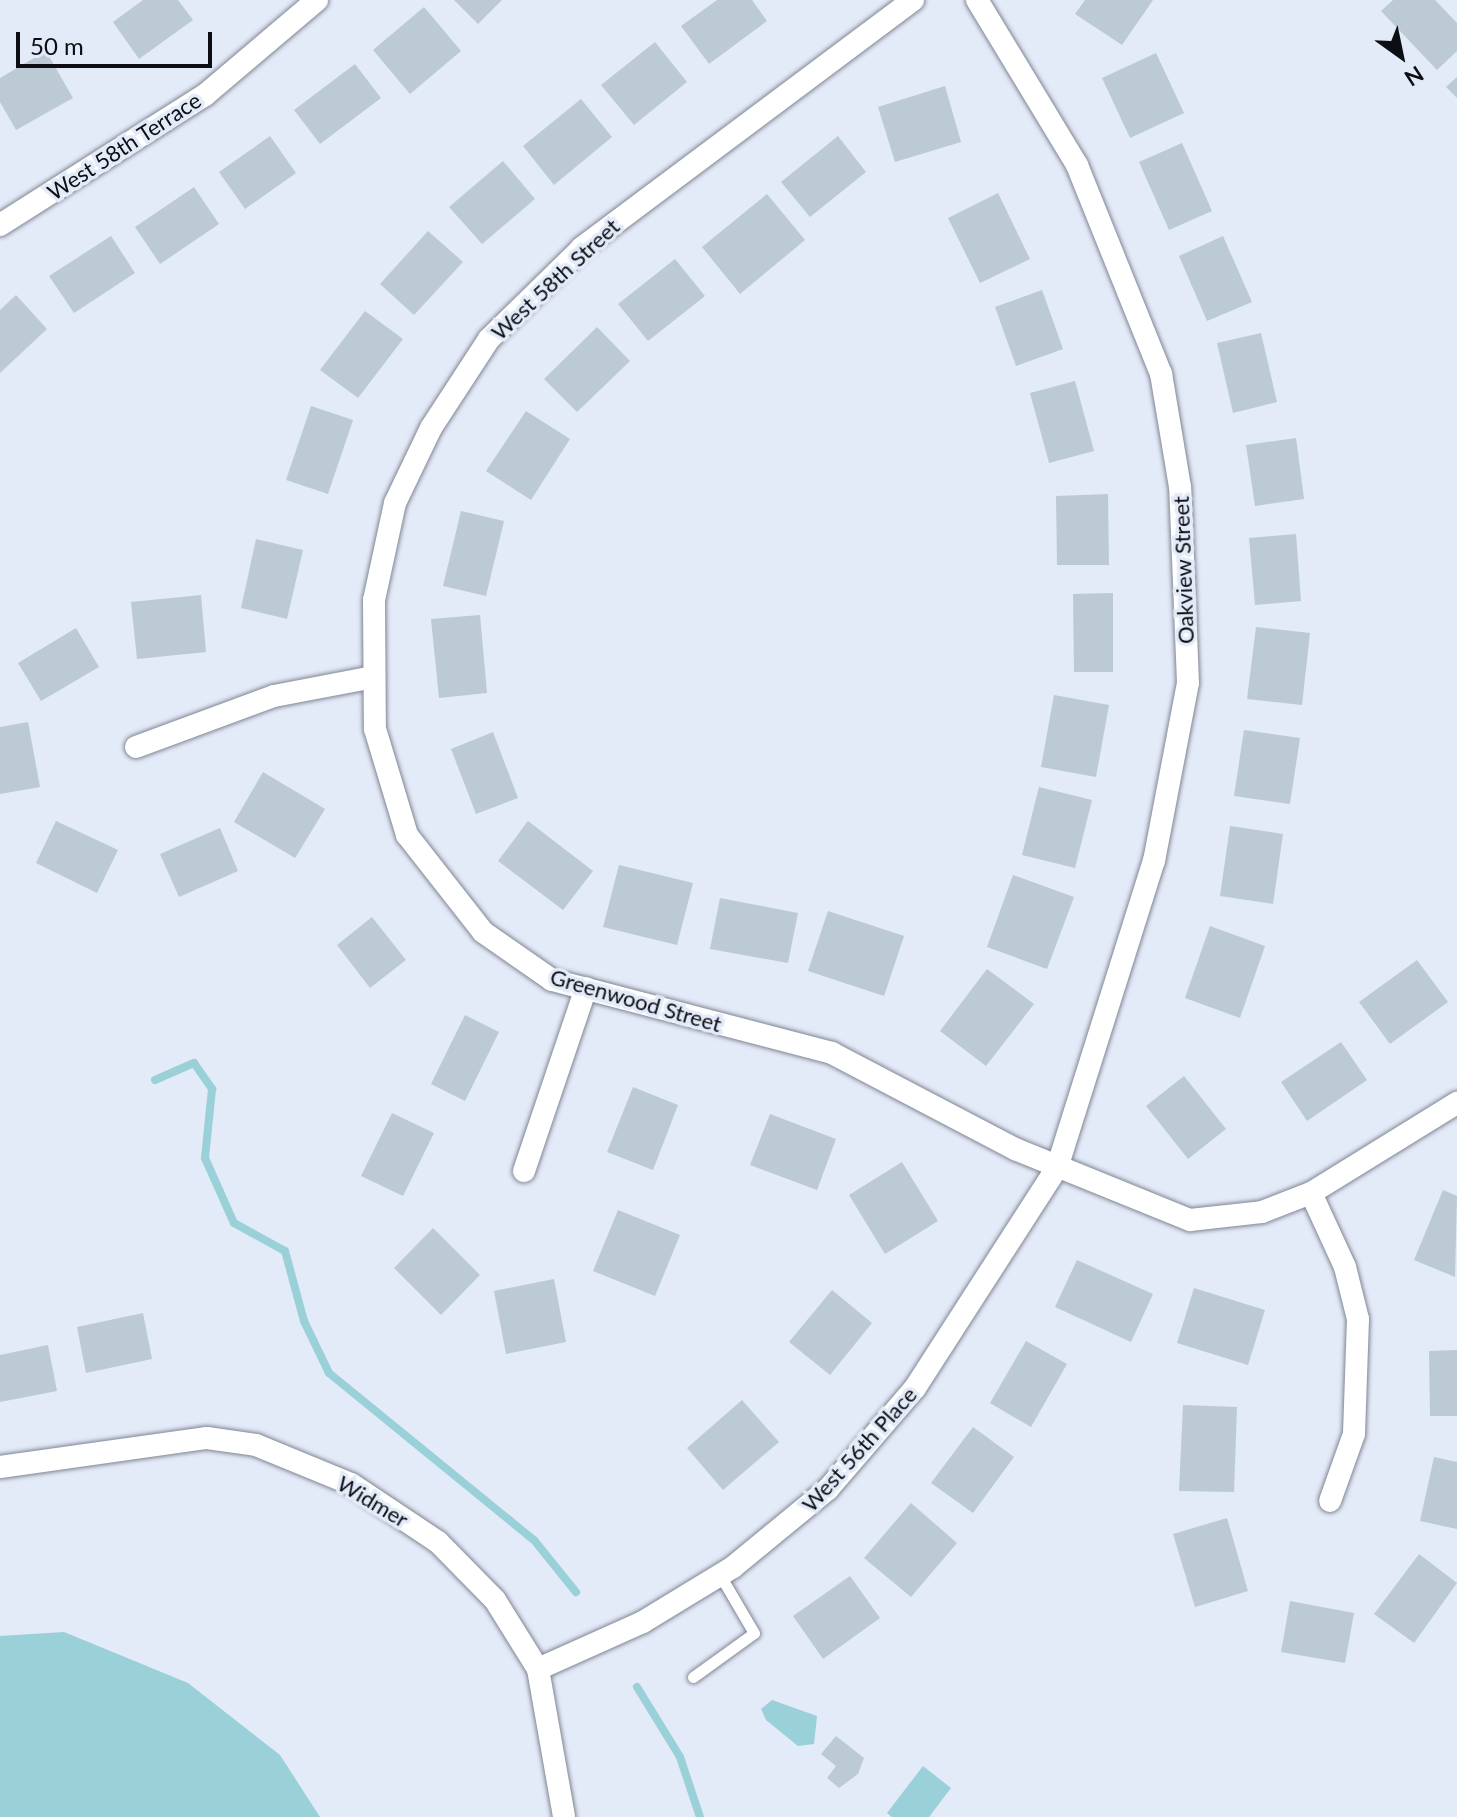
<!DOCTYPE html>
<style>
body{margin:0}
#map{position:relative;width:1457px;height:1817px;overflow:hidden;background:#e3eaf8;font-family:Lato,sans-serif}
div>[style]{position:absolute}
.water>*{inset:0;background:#9ad0d8}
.stream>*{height:8px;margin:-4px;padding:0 4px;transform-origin:4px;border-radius:4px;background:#9ad0d8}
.building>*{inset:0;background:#bccad3}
.roads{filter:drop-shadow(0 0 2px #808693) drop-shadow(0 0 2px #808693)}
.lane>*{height:11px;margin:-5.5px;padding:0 5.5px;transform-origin:5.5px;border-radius:5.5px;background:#fff}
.street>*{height:22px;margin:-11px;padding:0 11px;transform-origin:11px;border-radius:11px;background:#fff}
span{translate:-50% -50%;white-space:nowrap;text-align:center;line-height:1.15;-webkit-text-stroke:7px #e3eaf8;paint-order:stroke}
.street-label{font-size:22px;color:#0c0e13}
.north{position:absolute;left:1361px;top:16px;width:80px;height:80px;-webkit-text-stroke:6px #e3eaf8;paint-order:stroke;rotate:147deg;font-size:22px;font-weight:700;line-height:32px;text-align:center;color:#0c0e13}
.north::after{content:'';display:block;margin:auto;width:28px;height:36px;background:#0c0e13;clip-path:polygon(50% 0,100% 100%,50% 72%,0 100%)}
.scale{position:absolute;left:16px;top:32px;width:196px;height:36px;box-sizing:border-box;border:4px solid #0c0e13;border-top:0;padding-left:10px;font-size:24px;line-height:28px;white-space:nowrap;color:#0c0e13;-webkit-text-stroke:6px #e3eaf8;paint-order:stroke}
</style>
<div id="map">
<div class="water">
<i style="clip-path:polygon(64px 1632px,188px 1683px,280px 1755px,320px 1817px,0 1817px,0 1636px)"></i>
<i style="clip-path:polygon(772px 1700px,817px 1716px,814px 1744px,798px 1746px,766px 1720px,761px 1709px)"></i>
<i style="clip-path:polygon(923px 1766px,951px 1788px,929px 1817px,892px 1817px,887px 1813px)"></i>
</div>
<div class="stream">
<i style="left:155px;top:1080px;width:43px;rotate:-23.6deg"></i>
<i style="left:194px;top:1063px;width:32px;rotate:55deg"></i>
<i style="left:212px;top:1089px;width:69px;rotate:95.8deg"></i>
<i style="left:205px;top:1158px;width:71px;rotate:66deg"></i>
<i style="left:234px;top:1223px;width:58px;rotate:28.8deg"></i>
<i style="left:285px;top:1251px;width:73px;rotate:74.8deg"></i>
<i style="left:304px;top:1321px;width:58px;rotate:64.3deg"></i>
<i style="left:329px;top:1373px;width:264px;rotate:39.2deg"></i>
<i style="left:534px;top:1540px;width:67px;rotate:51.1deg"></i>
<i style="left:637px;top:1687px;width:82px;rotate:58.4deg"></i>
<i style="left:680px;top:1757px;width:63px;rotate:71.6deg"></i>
</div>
<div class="building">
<i style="clip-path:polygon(143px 0,178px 0,193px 20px,139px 59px,113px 22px)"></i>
<i style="clip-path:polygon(454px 0,502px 0,478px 24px)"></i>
<i style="clip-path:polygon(717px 0,752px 0,767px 21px,709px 64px,681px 26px)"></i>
<i style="clip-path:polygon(1085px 0,1153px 0,1122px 45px,1075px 14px)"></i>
<i style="clip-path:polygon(1393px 0,1435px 0,1457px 23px,1457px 51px,1437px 70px,1381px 11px)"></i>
<i style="clip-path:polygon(424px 7px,461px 51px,410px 94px,373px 50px)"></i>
<i style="clip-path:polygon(655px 42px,687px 82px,634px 125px,601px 85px)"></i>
<i style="clip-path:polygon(46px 51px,73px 98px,16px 130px,0 102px,0 78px)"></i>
<i style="clip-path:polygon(1156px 53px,1184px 113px,1130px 138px,1102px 78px)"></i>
<i style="clip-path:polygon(355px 64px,381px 98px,320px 144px,294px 110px)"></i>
<i style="clip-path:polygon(1457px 77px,1457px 98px,1446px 87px)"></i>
<i style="clip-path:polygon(945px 86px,961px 142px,895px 162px,878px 107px)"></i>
<i style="clip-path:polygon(581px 99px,612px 137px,554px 185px,523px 146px)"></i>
<i style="clip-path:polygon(270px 136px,296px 173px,245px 209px,219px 172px)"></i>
<i style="clip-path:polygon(838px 136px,866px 172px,810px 217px,781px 182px)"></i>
<i style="clip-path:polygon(1182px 143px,1212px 211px,1169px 230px,1139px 162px)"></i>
<i style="clip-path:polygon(503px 161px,535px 199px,482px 244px,449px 207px)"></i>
<i style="clip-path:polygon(194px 187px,219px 224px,160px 264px,135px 227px)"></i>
<i style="clip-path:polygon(998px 193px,1030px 259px,980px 283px,948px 218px)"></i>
<i style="clip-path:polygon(767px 194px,805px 240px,740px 294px,702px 247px)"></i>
<i style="clip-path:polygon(428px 231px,463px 262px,414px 315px,380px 284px)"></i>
<i style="clip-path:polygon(111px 236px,135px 273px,74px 313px,49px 276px)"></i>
<i style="clip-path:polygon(1223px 236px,1252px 302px,1207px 321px,1179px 256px)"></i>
<i style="clip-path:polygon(675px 259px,705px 296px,648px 341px,618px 304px)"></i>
<i style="clip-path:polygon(1042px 290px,1063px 349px,1016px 366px,995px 307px)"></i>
<i style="clip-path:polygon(16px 295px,47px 329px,0 373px,0 310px)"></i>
<i style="clip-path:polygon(365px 311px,403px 339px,358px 398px,320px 370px)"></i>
<i style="clip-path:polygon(597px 327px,630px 361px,577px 412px,544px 379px)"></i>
<i style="clip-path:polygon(1261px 333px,1277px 402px,1233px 413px,1217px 343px)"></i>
<i style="clip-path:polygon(1075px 381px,1094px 451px,1049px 463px,1030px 393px)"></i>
<i style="clip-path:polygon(311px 406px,353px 420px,328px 494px,286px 480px)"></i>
<i style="clip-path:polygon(526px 411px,570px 439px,531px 500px,486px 471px)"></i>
<i style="clip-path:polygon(1296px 438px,1304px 499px,1255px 506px,1246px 445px)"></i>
<i style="clip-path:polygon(1108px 494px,1109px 565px,1057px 565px,1056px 496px)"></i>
<i style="clip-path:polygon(461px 511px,504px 521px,486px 596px,443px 586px)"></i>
<i style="clip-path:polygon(1296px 534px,1301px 601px,1255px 605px,1249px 538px)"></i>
<i style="clip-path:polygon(256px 539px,303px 550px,287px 619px,241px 608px)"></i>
<i style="clip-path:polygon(1113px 593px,1113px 672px,1074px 672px,1073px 594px)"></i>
<i style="clip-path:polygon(201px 595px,206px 652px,137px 659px,131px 602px)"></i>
<i style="clip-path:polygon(480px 615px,487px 693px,439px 698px,431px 619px)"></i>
<i style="clip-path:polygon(1256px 627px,1310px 633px,1302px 705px,1247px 699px)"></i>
<i style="clip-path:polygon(76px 628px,99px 667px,41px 701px,18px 663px)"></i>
<i style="clip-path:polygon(1054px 695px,1109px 705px,1096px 777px,1041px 767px)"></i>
<i style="clip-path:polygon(28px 722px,40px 787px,0 794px,0 727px)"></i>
<i style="clip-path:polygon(1244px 730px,1300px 738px,1290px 804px,1234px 796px)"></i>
<i style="clip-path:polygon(493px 732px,518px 798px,476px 814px,451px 749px)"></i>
<i style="clip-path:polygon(263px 772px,325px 809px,295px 858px,234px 822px)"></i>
<i style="clip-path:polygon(1039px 787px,1092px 800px,1075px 868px,1022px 855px)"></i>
<i style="clip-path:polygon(56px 821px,118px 850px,97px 893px,36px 863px)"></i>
<i style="clip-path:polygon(528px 821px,593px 871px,563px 910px,498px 861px)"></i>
<i style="clip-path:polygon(1230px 826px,1283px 834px,1273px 904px,1220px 896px)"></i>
<i style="clip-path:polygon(220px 828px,238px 871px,179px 897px,160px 854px)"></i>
<i style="clip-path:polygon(619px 865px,693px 883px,677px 945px,603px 927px)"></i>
<i style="clip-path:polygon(1013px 875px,1074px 897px,1047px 969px,987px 947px)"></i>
<i style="clip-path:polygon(720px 898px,798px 913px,788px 963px,710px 949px)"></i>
<i style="clip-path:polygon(828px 911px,904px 936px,884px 996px,808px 971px)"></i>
<i style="clip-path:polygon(372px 917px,406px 960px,370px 988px,337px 945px)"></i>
<i style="clip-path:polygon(1210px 926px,1265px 946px,1240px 1018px,1185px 998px)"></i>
<i style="clip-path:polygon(1417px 960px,1448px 1002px,1390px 1044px,1359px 1002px)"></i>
<i style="clip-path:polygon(987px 969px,1034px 1004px,986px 1066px,940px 1031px)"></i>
<i style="clip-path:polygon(465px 1015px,499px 1032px,465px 1101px,431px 1084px)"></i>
<i style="clip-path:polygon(1341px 1042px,1367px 1080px,1307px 1121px,1281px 1082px)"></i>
<i style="clip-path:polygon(1184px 1076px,1226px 1129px,1188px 1159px,1146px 1106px)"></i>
<i style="clip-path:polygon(633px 1087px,678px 1105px,653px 1170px,607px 1152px)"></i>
<i style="clip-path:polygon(392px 1113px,434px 1133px,403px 1196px,361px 1176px)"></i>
<i style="clip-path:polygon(770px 1114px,836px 1139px,817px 1190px,750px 1165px)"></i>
<i style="clip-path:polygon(902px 1162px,938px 1221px,885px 1254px,849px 1195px)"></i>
<i style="clip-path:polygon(1443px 1190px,1457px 1196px,1455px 1277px,1414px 1260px)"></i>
<i style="clip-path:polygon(618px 1210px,680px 1235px,655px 1296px,593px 1271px)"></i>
<i style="clip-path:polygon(433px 1228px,480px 1275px,441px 1315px,394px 1268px)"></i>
<i style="clip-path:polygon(1077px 1260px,1153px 1294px,1131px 1342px,1055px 1307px)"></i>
<i style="clip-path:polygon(554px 1279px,566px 1342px,506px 1354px,494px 1291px)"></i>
<i style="clip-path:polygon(1194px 1288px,1265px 1310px,1248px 1365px,1177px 1343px)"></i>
<i style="clip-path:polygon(832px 1290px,872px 1323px,830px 1375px,789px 1342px)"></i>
<i style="clip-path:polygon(143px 1313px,152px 1359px,86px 1373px,77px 1327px)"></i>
<i style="clip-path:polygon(1026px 1341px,1067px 1364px,1031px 1427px,990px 1403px)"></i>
<i style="clip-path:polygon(48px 1345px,57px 1391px,0 1402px,0 1355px)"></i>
<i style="clip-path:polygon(1457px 1350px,1457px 1416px,1430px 1416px,1429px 1351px)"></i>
<i style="clip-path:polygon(742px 1400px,779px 1442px,723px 1490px,687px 1448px)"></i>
<i style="clip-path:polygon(1183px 1405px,1237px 1407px,1234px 1492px,1179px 1491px)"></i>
<i style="clip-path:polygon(973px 1427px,1014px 1457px,973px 1513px,931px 1483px)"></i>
<i style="clip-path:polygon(1434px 1457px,1457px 1462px,1457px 1529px,1420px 1521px)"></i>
<i style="clip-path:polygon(911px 1503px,957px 1543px,911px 1597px,864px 1558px)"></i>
<i style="clip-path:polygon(1227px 1518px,1248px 1591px,1195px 1607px,1173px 1534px)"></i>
<i style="clip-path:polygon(1419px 1554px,1457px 1583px,1414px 1643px,1374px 1614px)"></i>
<i style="clip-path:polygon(850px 1576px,880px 1618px,823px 1659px,793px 1616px)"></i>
<i style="clip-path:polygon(1290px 1601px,1354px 1613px,1345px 1663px,1281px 1652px)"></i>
<i style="clip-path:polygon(836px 1736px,864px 1758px,858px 1774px,839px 1788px,827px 1778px,836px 1766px,821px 1754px)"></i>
</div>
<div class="roads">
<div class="lane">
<i style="left:693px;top:1677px;width:75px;rotate:-35.8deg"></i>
<i style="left:754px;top:1633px;width:67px;rotate:-120.4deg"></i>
</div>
<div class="street">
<i style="left:913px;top:0;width:414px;rotate:143.2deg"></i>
<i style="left:582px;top:248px;width:130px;rotate:135.6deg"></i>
<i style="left:489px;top:339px;width:106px;rotate:123.1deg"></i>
<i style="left:431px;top:428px;width:83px;rotate:115.6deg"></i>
<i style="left:395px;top:503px;width:99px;rotate:102.2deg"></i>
<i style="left:374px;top:600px;width:129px;rotate:89.6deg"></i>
<i style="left:375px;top:729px;width:111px;rotate:73.2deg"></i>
<i style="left:407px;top:835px;width:123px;rotate:51.9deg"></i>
<i style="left:483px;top:932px;width:84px;rotate:34.8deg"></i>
<i style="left:552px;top:980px;width:289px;rotate:14.6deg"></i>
<i style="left:832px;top:1053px;width:207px;rotate:27.7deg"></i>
<i style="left:1015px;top:1149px;width:189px;rotate:22.1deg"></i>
<i style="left:1190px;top:1220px;width:72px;rotate:-6.3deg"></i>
<i style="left:1262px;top:1212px;width:53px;rotate:-21.2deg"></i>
<i style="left:1311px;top:1193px;width:172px;rotate:-31.7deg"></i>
<i style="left:0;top:225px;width:243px;rotate:-32.4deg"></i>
<i style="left:205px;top:95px;width:147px;rotate:-40.3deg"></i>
<i style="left:136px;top:747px;width:147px;rotate:-20.3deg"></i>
<i style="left:274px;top:696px;width:102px;rotate:-10.8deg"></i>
<i style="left:524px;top:1171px;width:193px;rotate:-71.3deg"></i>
<i style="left:1311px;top:1193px;width:81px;rotate:65.3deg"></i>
<i style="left:1345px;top:1267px;width:54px;rotate:76deg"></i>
<i style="left:1358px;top:1319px;width:115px;rotate:92deg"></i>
<i style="left:1354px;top:1434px;width:71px;rotate:109.7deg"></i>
<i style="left:0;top:1467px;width:209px;rotate:-8deg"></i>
<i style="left:207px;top:1438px;width:49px;rotate:8.1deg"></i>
<i style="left:256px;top:1445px;width:103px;rotate:22.3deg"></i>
<i style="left:351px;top:1484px;width:105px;rotate:33.7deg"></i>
<i style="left:438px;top:1542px;width:81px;rotate:45.5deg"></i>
<i style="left:495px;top:1600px;width:81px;rotate:58.1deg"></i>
<i style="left:538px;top:1669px;width:150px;rotate:80deg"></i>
<i style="left:538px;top:1669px;width:115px;rotate:-24.1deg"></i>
<i style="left:643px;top:1622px;width:105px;rotate:-31.4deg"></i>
<i style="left:733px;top:1567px;width:123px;rotate:-39.4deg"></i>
<i style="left:828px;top:1489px;width:133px;rotate:-49.3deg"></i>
<i style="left:915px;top:1388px;width:262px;rotate:-57.2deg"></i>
<i style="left:1057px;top:1168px;width:322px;rotate:-72.5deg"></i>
<i style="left:1154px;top:861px;width:181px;rotate:-79.2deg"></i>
<i style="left:1188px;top:683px;width:196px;rotate:-92.3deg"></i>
<i style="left:1180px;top:487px;width:115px;rotate:-99.5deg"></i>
<i style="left:1161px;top:374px;width:225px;rotate:-111.9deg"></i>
<i style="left:1077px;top:165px;width:193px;rotate:-121.2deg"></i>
</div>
</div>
<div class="street-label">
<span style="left:124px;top:146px;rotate:-33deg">West 58th Terrace</span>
<span style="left:555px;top:279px;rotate:-43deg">West 58th Street</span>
<span style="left:1183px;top:570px;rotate:-92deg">Oakview Street</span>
<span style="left:636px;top:1000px;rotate:16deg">Greenwood Street</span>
<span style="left:859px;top:1449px;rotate:-48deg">West 56th Place</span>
<span style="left:373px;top:1501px;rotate:31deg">Widmer</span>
</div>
<div class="north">N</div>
<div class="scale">50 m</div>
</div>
